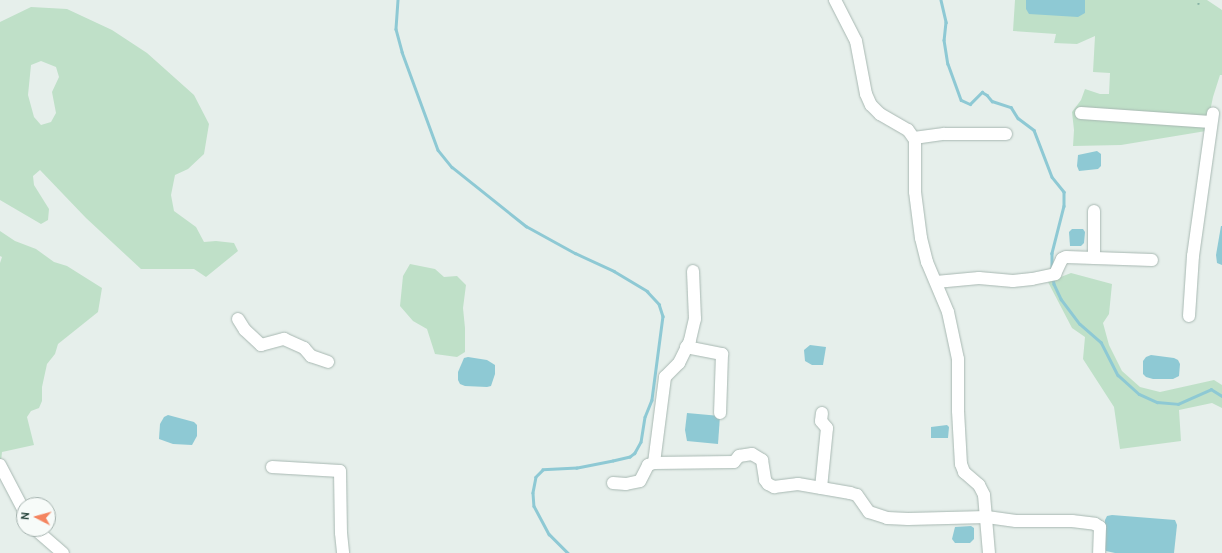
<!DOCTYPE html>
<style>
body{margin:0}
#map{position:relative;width:1222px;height:553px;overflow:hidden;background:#e6efeb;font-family:Cabin,sans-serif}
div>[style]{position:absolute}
.green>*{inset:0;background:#bfe0c8}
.water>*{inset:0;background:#8ec9d4}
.stream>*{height:2.5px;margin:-1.25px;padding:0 1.25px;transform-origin:1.25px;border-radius:1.25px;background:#8ec9d4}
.path>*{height:1.5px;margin-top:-0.75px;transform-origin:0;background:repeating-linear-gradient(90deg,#86b3a5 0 2px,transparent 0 5px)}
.roads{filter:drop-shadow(0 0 1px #a8b8b2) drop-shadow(0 0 1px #a8b8b2)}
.minor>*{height:12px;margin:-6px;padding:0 6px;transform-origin:6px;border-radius:6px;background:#fff}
span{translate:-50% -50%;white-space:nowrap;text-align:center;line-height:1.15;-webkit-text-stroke:3px #f7fbf9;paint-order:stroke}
.north{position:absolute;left:16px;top:497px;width:40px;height:40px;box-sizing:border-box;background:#f7fbf9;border:1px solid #a3b1ad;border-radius:50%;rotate:276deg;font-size:11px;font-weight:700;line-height:16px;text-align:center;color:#24423a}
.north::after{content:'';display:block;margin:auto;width:14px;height:18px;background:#f4845f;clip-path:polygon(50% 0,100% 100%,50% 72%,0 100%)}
</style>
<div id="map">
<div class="green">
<i style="clip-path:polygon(1015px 0,1207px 0,1222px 10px,1222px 75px,1220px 75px,1213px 97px,1206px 131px,1121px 145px,1073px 146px,1074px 130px,1072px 112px,1081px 100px,1085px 89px,1100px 94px,1109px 94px,1110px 73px,1093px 72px,1095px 36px,1077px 44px,1054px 43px,1056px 34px,1013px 31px)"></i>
<i style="clip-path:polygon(evenodd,31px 7px,67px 9px,112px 30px,147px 53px,194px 95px,209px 124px,204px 154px,188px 169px,175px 175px,171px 195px,174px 211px,196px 227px,204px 242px,216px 241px,234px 243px,238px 251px,206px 277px,194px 269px,141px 269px,86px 218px,40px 170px,33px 176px,34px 185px,49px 209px,48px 220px,41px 224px,0 200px,0 22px,31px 7px,41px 61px,56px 67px,59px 77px,52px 92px,56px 113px,51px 122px,41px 125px,34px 117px,28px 95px,31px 65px,41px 61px)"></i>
<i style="clip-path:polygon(0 231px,15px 241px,36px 249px,54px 262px,67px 266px,102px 288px,98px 312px,58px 344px,55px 354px,47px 364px,42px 387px,42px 401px,39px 408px,31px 411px,27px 417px,34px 445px,2px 452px,0 471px,0 263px,2px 257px,0 256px)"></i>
<i style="clip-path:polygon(410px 264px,435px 269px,444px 277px,457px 276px,466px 285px,463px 308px,465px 328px,465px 352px,457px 357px,435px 354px,427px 329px,413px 321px,400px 306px,403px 276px)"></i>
<i style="clip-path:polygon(1071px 273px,1112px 284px,1109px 314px,1103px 323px,1109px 345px,1122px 371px,1140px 387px,1160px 392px,1214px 380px,1222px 385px,1222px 408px,1212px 403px,1179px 410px,1181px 441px,1120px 449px,1114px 407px,1083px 359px,1085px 337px,1072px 328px,1048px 282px)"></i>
</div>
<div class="water">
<i style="clip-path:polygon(1026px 0,1085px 0,1085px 13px,1078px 17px,1029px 14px,1026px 9px)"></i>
<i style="clip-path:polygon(1097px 151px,1101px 154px,1101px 166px,1098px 169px,1079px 171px,1077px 166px,1078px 155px)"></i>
<i style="clip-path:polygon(1221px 226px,1222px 226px,1222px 265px,1217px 263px,1216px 255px)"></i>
<i style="clip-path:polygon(1072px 229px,1083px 229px,1085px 232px,1084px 243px,1081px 246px,1070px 246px,1069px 232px)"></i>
<i style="clip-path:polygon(810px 345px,826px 347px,823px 365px,812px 365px,805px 361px,804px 350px)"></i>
<i style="clip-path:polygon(1151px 355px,1174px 358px,1178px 360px,1180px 364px,1179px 376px,1173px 379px,1153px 379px,1146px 377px,1143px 374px,1143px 361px,1146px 357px)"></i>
<i style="clip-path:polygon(468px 357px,487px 360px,495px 365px,495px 374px,491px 386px,487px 387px,465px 386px,460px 384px,458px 380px,458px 372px,464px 358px)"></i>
<i style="clip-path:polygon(687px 413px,720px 416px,718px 444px,687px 441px,685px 430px)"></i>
<i style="clip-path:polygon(168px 415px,194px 422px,197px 425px,197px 436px,192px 445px,173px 444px,159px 439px,160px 424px,164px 417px)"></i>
<i style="clip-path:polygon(947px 425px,949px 427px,948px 438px,931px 438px,931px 427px)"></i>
<i style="clip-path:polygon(1112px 515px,1175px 520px,1177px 525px,1174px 553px,1115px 553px,1106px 551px,1104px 547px,1105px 520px,1107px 516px)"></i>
<i style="clip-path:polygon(971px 526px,974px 528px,974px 539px,970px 543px,955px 543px,952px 539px,955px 527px)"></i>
</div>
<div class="stream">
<i style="left:398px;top:0;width:29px;rotate:94deg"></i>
<i style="left:396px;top:29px;width:24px;rotate:75deg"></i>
<i style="left:402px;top:52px;width:104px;rotate:69.8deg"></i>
<i style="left:438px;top:150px;width:22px;rotate:51deg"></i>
<i style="left:452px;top:167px;width:95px;rotate:38.6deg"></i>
<i style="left:526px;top:226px;width:56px;rotate:28.9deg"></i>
<i style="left:575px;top:253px;width:43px;rotate:24.8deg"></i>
<i style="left:614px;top:271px;width:39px;rotate:31deg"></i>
<i style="left:647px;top:291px;width:18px;rotate:47deg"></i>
<i style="left:659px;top:304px;width:13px;rotate:72deg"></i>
<i style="left:663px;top:316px;width:85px;rotate:97.5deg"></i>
<i style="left:652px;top:400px;width:18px;rotate:112deg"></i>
<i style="left:645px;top:417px;width:25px;rotate:99deg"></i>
<i style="left:641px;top:442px;width:13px;rotate:119deg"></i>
<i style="left:635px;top:453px;width:6px;rotate:141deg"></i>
<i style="left:630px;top:457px;width:17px;rotate:167deg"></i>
<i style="left:613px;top:461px;width:37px;rotate:169deg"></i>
<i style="left:577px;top:468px;width:34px;rotate:177deg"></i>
<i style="left:543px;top:470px;width:10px;rotate:135deg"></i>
<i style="left:536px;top:477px;width:16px;rotate:101deg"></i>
<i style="left:533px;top:493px;width:13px;rotate:86deg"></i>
<i style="left:534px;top:506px;width:32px;rotate:62deg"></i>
<i style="left:549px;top:534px;width:27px;rotate:45deg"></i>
<i style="left:941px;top:0;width:23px;rotate:77deg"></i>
<i style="left:946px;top:22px;width:18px;rotate:96deg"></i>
<i style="left:944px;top:40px;width:24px;rotate:81deg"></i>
<i style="left:948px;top:64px;width:38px;rotate:70deg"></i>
<i style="left:961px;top:100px;width:10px;rotate:24deg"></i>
<i style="left:970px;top:104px;width:17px;rotate:-45deg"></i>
<i style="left:982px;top:92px;width:6px;rotate:31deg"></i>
<i style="left:987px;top:95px;width:8px;rotate:50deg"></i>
<i style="left:992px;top:101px;width:20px;rotate:18deg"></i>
<i style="left:1011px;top:107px;width:13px;rotate:58deg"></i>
<i style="left:1018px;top:118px;width:20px;rotate:37deg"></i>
<i style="left:1034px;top:130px;width:50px;rotate:69deg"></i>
<i style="left:1052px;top:177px;width:19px;rotate:51deg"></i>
<i style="left:1064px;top:192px;width:14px;rotate:90deg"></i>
<i style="left:1064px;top:206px;width:49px;rotate:104.3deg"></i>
<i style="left:1052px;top:253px;width:15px;rotate:90deg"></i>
<i style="left:1053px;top:277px;width:7px;rotate:82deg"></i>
<i style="left:1054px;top:284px;width:17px;rotate:65deg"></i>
<i style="left:1061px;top:299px;width:31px;rotate:53deg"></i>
<i style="left:1080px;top:324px;width:28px;rotate:41deg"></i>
<i style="left:1101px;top:342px;width:37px;rotate:63deg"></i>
<i style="left:1118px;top:375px;width:28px;rotate:42deg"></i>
<i style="left:1139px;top:394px;width:20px;rotate:24deg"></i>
<i style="left:1157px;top:402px;width:21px;rotate:5deg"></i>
<i style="left:1178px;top:404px;width:36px;rotate:-24deg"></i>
<i style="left:1211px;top:389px;width:13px;rotate:32deg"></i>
</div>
<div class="path">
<i style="left:1198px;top:5px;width:5px;rotate:-79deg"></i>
</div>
<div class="roads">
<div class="minor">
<i style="left:835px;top:0;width:46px;rotate:62.9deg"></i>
<i style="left:856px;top:41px;width:54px;rotate:79.3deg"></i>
<i style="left:866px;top:94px;width:12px;rotate:66deg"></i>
<i style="left:871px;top:105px;width:13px;rotate:45deg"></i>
<i style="left:880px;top:114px;width:32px;rotate:30deg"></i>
<i style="left:908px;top:130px;width:12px;rotate:55deg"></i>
<i style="left:915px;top:140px;width:52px;rotate:90deg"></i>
<i style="left:915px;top:192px;width:46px;rotate:82.6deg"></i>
<i style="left:921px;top:238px;width:25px;rotate:76deg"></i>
<i style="left:927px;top:262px;width:54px;rotate:67.2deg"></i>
<i style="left:948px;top:312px;width:48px;rotate:78deg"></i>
<i style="left:958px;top:359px;width:52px;rotate:90deg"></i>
<i style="left:958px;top:411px;width:53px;rotate:86.8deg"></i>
<i style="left:961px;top:464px;width:9px;rotate:69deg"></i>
<i style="left:964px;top:472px;width:20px;rotate:41deg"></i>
<i style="left:979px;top:485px;width:11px;rotate:63deg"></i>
<i style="left:984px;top:495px;width:58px;rotate:85.1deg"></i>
<i style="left:1081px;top:113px;width:130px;rotate:4deg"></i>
<i style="left:914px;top:138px;width:30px;rotate:-8deg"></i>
<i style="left:944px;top:134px;width:62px"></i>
<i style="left:1094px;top:258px;width:47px;rotate:-90deg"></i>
<i style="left:936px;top:282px;width:43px;rotate:-5.3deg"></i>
<i style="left:979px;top:278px;width:34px;rotate:5deg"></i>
<i style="left:1013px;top:281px;width:19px;rotate:-6deg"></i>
<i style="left:1032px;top:279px;width:24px;rotate:-12deg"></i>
<i style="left:1055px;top:274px;width:17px;rotate:-65deg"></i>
<i style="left:1062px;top:259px;width:4px;rotate:-27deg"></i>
<i style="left:1066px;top:257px;width:86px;rotate:2deg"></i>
<i style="left:1189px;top:316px;width:60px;rotate:-86.2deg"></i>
<i style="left:1193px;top:256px;width:144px;rotate:-82deg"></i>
<i style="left:238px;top:319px;width:13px;rotate:58deg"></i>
<i style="left:245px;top:330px;width:22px;rotate:43deg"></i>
<i style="left:261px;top:345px;width:24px;rotate:-15deg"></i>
<i style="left:284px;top:339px;width:22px;rotate:24deg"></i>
<i style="left:304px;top:348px;width:11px;rotate:49deg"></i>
<i style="left:311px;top:356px;width:18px;rotate:19deg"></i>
<i style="left:686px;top:347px;width:37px;rotate:11deg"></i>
<i style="left:722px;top:354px;width:59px;rotate:91.9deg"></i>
<i style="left:654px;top:463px;width:80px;rotate:-0.7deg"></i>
<i style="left:734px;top:462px;width:8px;rotate:-50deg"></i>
<i style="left:739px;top:456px;width:13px;rotate:-9deg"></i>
<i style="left:752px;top:454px;width:12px;rotate:31deg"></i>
<i style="left:762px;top:460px;width:20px;rotate:81deg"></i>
<i style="left:765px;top:480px;width:5px;rotate:53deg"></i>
<i style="left:768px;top:484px;width:7px;rotate:27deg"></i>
<i style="left:774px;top:487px;width:24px;rotate:-7deg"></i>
<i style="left:798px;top:484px;width:53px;rotate:9.8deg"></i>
<i style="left:850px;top:493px;width:7px;rotate:16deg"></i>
<i style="left:857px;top:495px;width:21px;rotate:55deg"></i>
<i style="left:869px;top:512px;width:19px;rotate:18deg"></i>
<i style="left:887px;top:518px;width:21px;rotate:3deg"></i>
<i style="left:908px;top:519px;width:79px;rotate:-1.5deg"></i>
<i style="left:987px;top:517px;width:29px;rotate:8deg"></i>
<i style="left:1016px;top:521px;width:56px"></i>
<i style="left:1072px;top:521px;width:23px;rotate:7deg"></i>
<i style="left:1095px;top:524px;width:6px;rotate:31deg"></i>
<i style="left:1100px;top:527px;width:26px;rotate:92deg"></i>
<i style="left:0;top:465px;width:52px;rotate:62.4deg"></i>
<i style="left:272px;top:467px;width:68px;rotate:3.4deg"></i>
<i style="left:340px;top:471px;width:62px;rotate:89.1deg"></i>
<i style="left:341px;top:533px;width:20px;rotate:84deg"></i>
<i style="left:613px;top:483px;width:13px;rotate:4deg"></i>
<i style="left:626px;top:484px;width:14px;rotate:-12deg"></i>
<i style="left:640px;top:481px;width:18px;rotate:-63deg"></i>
<i style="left:648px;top:465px;width:6px;rotate:-18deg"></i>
<i style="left:654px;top:463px;width:87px;rotate:-82.7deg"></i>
<i style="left:665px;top:377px;width:20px;rotate:-45deg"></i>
<i style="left:679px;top:363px;width:25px;rotate:-64deg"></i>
<i style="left:690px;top:340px;width:22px;rotate:-77deg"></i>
<i style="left:695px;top:319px;width:48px;rotate:-92.4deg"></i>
<i style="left:821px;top:488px;width:60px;rotate:-84.3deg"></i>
<i style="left:827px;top:428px;width:9px;rotate:-131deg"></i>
<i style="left:821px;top:421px;width:8px;rotate:-83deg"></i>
<i style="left:35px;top:529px;width:37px;rotate:41deg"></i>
</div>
</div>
<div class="north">N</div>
</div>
